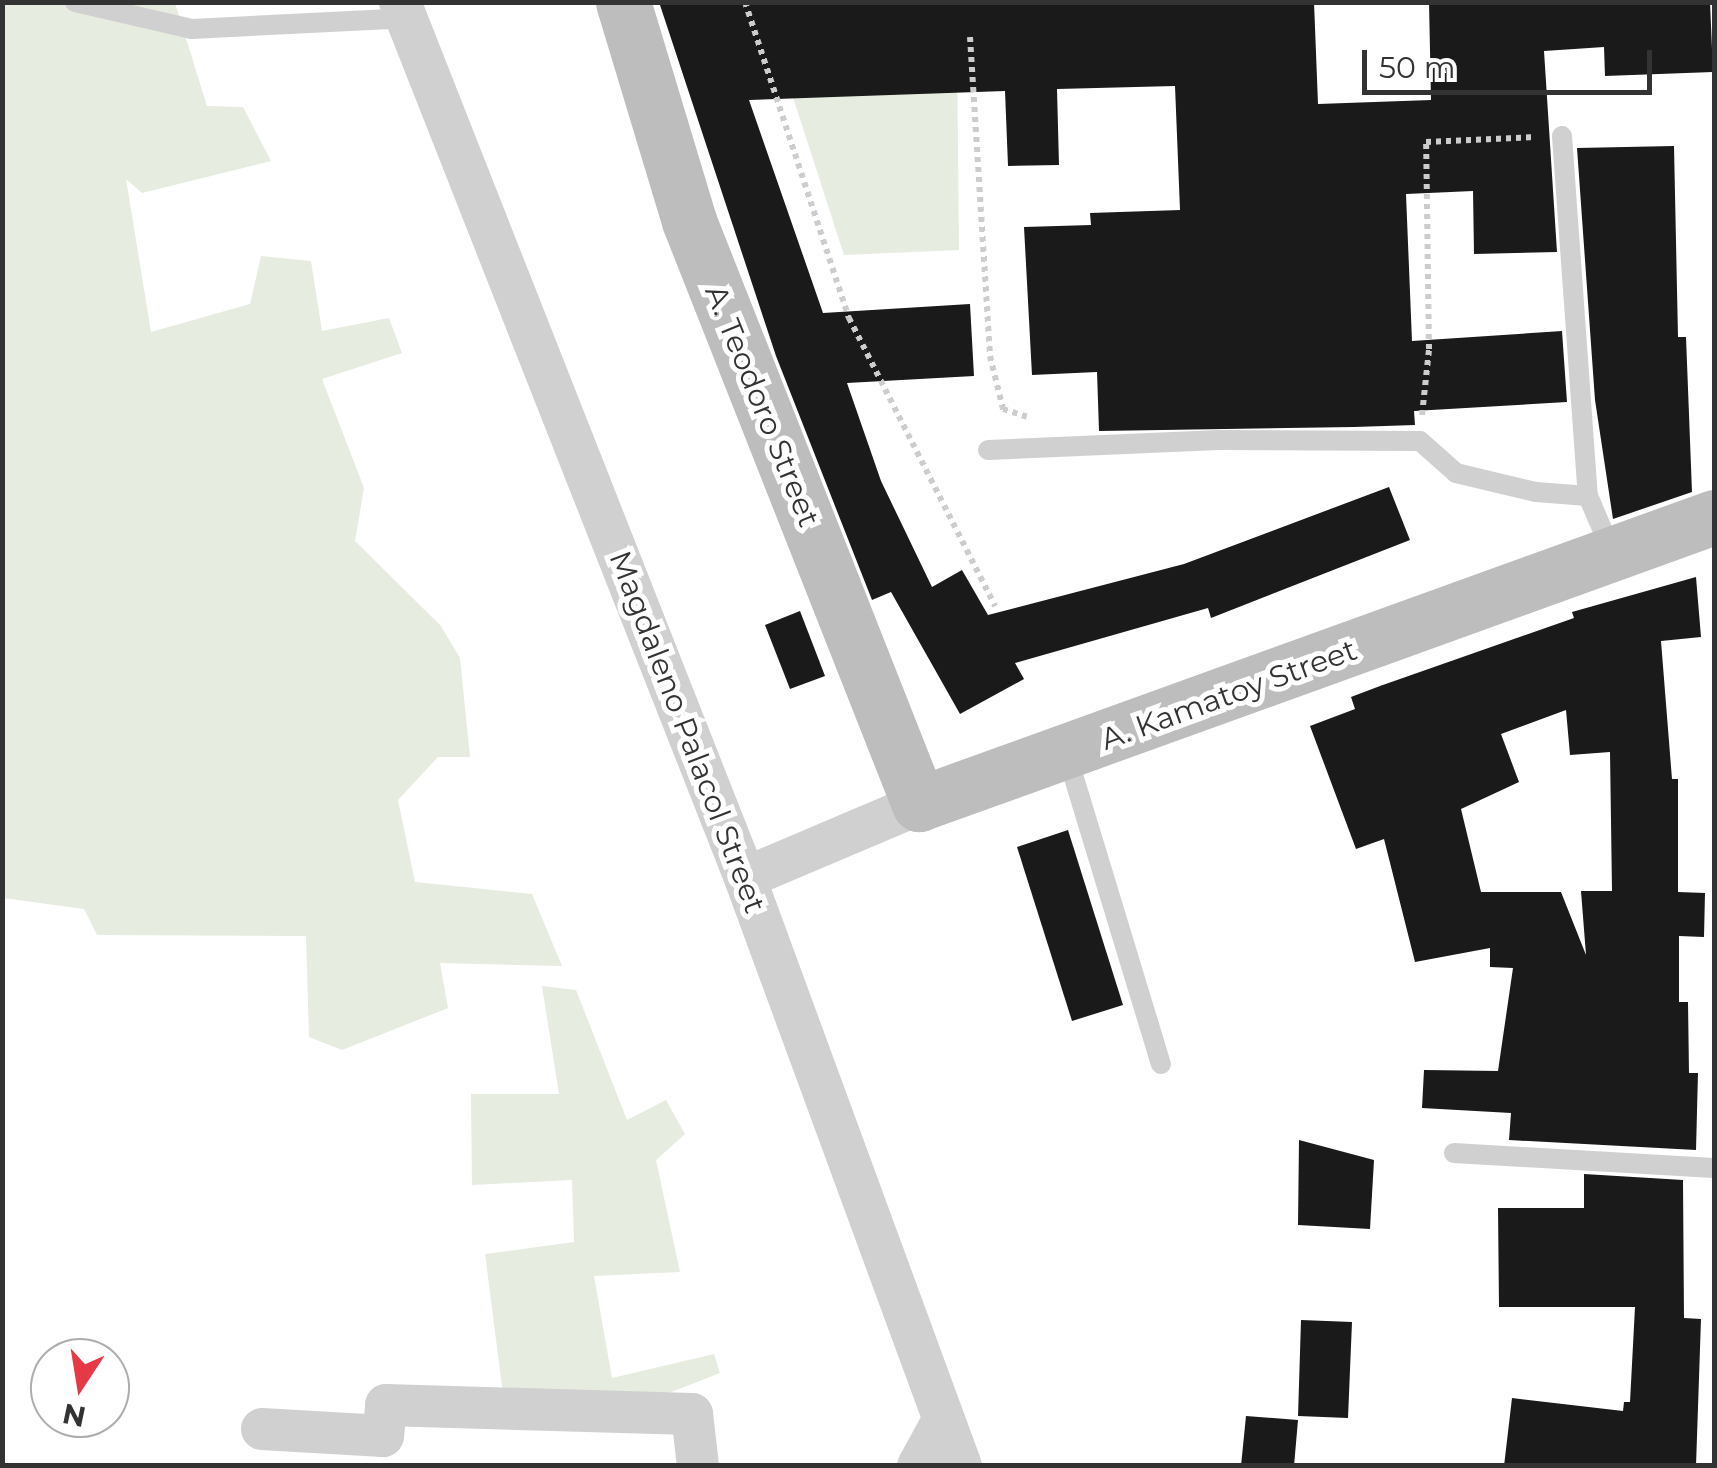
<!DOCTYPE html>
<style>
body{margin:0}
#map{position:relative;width:1717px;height:1468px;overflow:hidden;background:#fff;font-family:Montserrat,sans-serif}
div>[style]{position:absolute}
.green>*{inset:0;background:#e6ecdf}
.building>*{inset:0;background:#1a1a1a}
.path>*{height:6px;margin-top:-3px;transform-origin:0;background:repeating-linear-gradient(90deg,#cdcdcd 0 5px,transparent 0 10px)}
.lane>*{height:20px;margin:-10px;padding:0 10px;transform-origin:10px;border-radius:10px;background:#d0d0d0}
.street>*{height:42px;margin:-21px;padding:0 21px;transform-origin:21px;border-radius:21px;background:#d0d0d0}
.secondary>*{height:55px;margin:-27.5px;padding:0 27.5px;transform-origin:27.5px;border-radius:27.5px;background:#bdbdbd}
span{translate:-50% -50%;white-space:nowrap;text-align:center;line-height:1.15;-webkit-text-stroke:10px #fff;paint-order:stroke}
.street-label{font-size:30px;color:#333}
.frame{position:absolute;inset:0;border:5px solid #333;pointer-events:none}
.north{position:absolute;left:30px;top:1338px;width:100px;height:100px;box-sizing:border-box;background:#fff;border:2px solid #adadad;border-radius:50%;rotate:192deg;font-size:28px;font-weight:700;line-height:40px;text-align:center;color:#333}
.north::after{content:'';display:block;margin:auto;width:35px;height:45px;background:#e63946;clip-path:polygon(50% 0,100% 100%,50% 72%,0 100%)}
.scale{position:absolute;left:1362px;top:50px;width:290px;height:45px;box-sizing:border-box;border:5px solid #333;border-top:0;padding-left:12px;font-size:30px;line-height:35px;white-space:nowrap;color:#333;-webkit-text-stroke:8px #fff;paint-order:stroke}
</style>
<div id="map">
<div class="green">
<i style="clip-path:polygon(3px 3px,175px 3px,207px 106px,243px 107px,271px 161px,142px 193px,126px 179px,151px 332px,250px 304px,261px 256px,311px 261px,322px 331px,389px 318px,402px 353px,322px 379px,364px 488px,355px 541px,441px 626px,460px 658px,470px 757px,438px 757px,398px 800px,415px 882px,532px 894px,562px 966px,440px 963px,448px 1008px,342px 1050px,309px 1037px,306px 936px,97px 935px,84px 909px,3px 898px)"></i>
<i style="clip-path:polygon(778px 51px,957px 55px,959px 250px,844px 255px)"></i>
<i style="clip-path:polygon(542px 986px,576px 990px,627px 1120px,666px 1100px,685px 1134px,656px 1160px,680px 1272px,594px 1276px,612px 1378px,714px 1354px,720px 1373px,656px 1398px,503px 1394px,485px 1254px,574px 1242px,572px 1180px,472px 1185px,471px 1094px,559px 1094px)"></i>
</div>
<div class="building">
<i style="clip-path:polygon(659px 2px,1314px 2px,1318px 104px,1431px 100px,1429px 2px,1710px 2px,1713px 72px,1605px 76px,1604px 47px,1544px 51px,1557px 252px,1474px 254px,1473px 191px,1406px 194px,1412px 341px,1562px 331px,1567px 402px,1414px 411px,1415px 425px,1354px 427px,1099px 431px,1097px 372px,1032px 375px,1024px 227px,1091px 225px,1090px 213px,1180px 210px,1175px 86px,1057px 89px,1059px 165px,1008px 166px,1005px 91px,749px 100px,823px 313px,970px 304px,974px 376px,847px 383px,881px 481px,932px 587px,962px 570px,988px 615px,1184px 564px,1389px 487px,1410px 540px,1211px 618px,1208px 608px,1015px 663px,1024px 679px,960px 714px,891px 592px,872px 600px,776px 356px)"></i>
<i style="clip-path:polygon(1674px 146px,1678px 337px,1686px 337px,1692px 492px,1613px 519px,1595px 400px,1577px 148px)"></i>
<i style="clip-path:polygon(evenodd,1696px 577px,1701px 637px,1661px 641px,1672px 779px,1678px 779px,1678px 892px,1705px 893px,1704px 937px,1679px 936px,1679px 1002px,1688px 1002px,1689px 1073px,1698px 1073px,1696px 1150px,1509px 1140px,1511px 1113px,1422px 1108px,1424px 1070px,1498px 1071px,1513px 968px,1490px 967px,1490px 948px,1415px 962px,1384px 839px,1356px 849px,1310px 726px,1355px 709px,1351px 697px,1380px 686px,1574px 618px,1572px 612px,1696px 577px,1566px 710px,1570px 755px,1610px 752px,1612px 891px,1581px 891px,1586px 955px,1561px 892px,1481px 892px,1461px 809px,1519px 782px,1501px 734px,1566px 710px)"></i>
<i style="clip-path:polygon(800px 611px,825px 676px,790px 689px,765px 625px)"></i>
<i style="clip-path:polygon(1068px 830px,1123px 1005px,1072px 1021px,1017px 847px)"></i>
<i style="clip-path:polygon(1299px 1140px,1374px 1160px,1370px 1229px,1298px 1225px)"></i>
<i style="clip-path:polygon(1584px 1174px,1683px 1180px,1684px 1318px,1701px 1319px,1696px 1466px,1504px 1466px,1512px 1398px,1623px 1411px,1624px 1402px,1630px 1402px,1635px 1307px,1499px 1307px,1498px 1208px,1584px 1208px)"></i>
<i style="clip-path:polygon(1301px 1320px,1352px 1322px,1348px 1418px,1298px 1416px)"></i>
<i style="clip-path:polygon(1246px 1416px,1298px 1420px,1294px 1466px,1241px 1466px)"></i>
</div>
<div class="path">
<i style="left:745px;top:2px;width:333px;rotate:71.8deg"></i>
<i style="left:849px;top:318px;width:323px;rotate:63.1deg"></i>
<i style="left:970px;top:37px;width:320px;rotate:86.4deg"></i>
<i style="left:990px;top:356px;width:55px;rotate:76.2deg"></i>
<i style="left:1003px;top:409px;width:25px;rotate:18deg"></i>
<i style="left:1422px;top:415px;width:66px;rotate:-83.9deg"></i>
<i style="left:1429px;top:349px;width:207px;rotate:-90.8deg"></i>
<i style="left:1426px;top:142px;width:110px;rotate:-2.6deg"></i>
</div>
<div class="lane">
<i style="left:75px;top:2px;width:120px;rotate:13deg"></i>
<i style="left:192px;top:29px;width:214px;rotate:-2.9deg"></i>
<i style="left:1562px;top:136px;width:361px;rotate:85.9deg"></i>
<i style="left:1588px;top:496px;width:61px;rotate:66.8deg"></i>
<i style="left:988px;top:450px;width:231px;rotate:-2.5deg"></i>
<i style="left:1219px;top:440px;width:201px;rotate:0.3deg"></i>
<i style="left:1420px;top:441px;width:48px;rotate:41.6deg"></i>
<i style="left:1456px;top:473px;width:82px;rotate:13.4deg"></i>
<i style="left:1536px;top:492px;width:52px;rotate:4.4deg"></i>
<i style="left:1067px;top:755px;width:323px;rotate:73.1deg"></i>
<i style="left:1454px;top:1153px;width:260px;rotate:3.3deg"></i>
</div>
<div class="street">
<i style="left:400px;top:2px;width:941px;rotate:68.5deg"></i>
<i style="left:745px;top:878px;width:626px;rotate:69.83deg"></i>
<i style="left:745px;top:878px;width:189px;rotate:-23deg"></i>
<i style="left:262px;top:1429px;width:121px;rotate:3.3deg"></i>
<i style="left:383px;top:1436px;width:31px;rotate:-84deg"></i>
<i style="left:386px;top:1405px;width:306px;rotate:1.7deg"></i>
<i style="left:692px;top:1414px;width:52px;rotate:83.4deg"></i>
<i style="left:918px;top:1466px;width:48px;rotate:-61.3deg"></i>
</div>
<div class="secondary">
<i style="left:623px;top:2px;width:229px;rotate:73.2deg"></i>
<i style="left:689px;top:221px;width:627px;rotate:68.47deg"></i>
<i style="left:919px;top:804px;width:845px;rotate:-19.85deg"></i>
</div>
<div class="street-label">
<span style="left:762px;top:406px;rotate:68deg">A. Teodoro Street</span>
<span style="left:1229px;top:695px;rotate:-20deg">A. Kamatoy Street</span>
<span style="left:687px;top:732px;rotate:69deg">Magdaleno Palacol Street</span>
</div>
<div class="frame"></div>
<div class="north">N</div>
<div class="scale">50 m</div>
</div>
